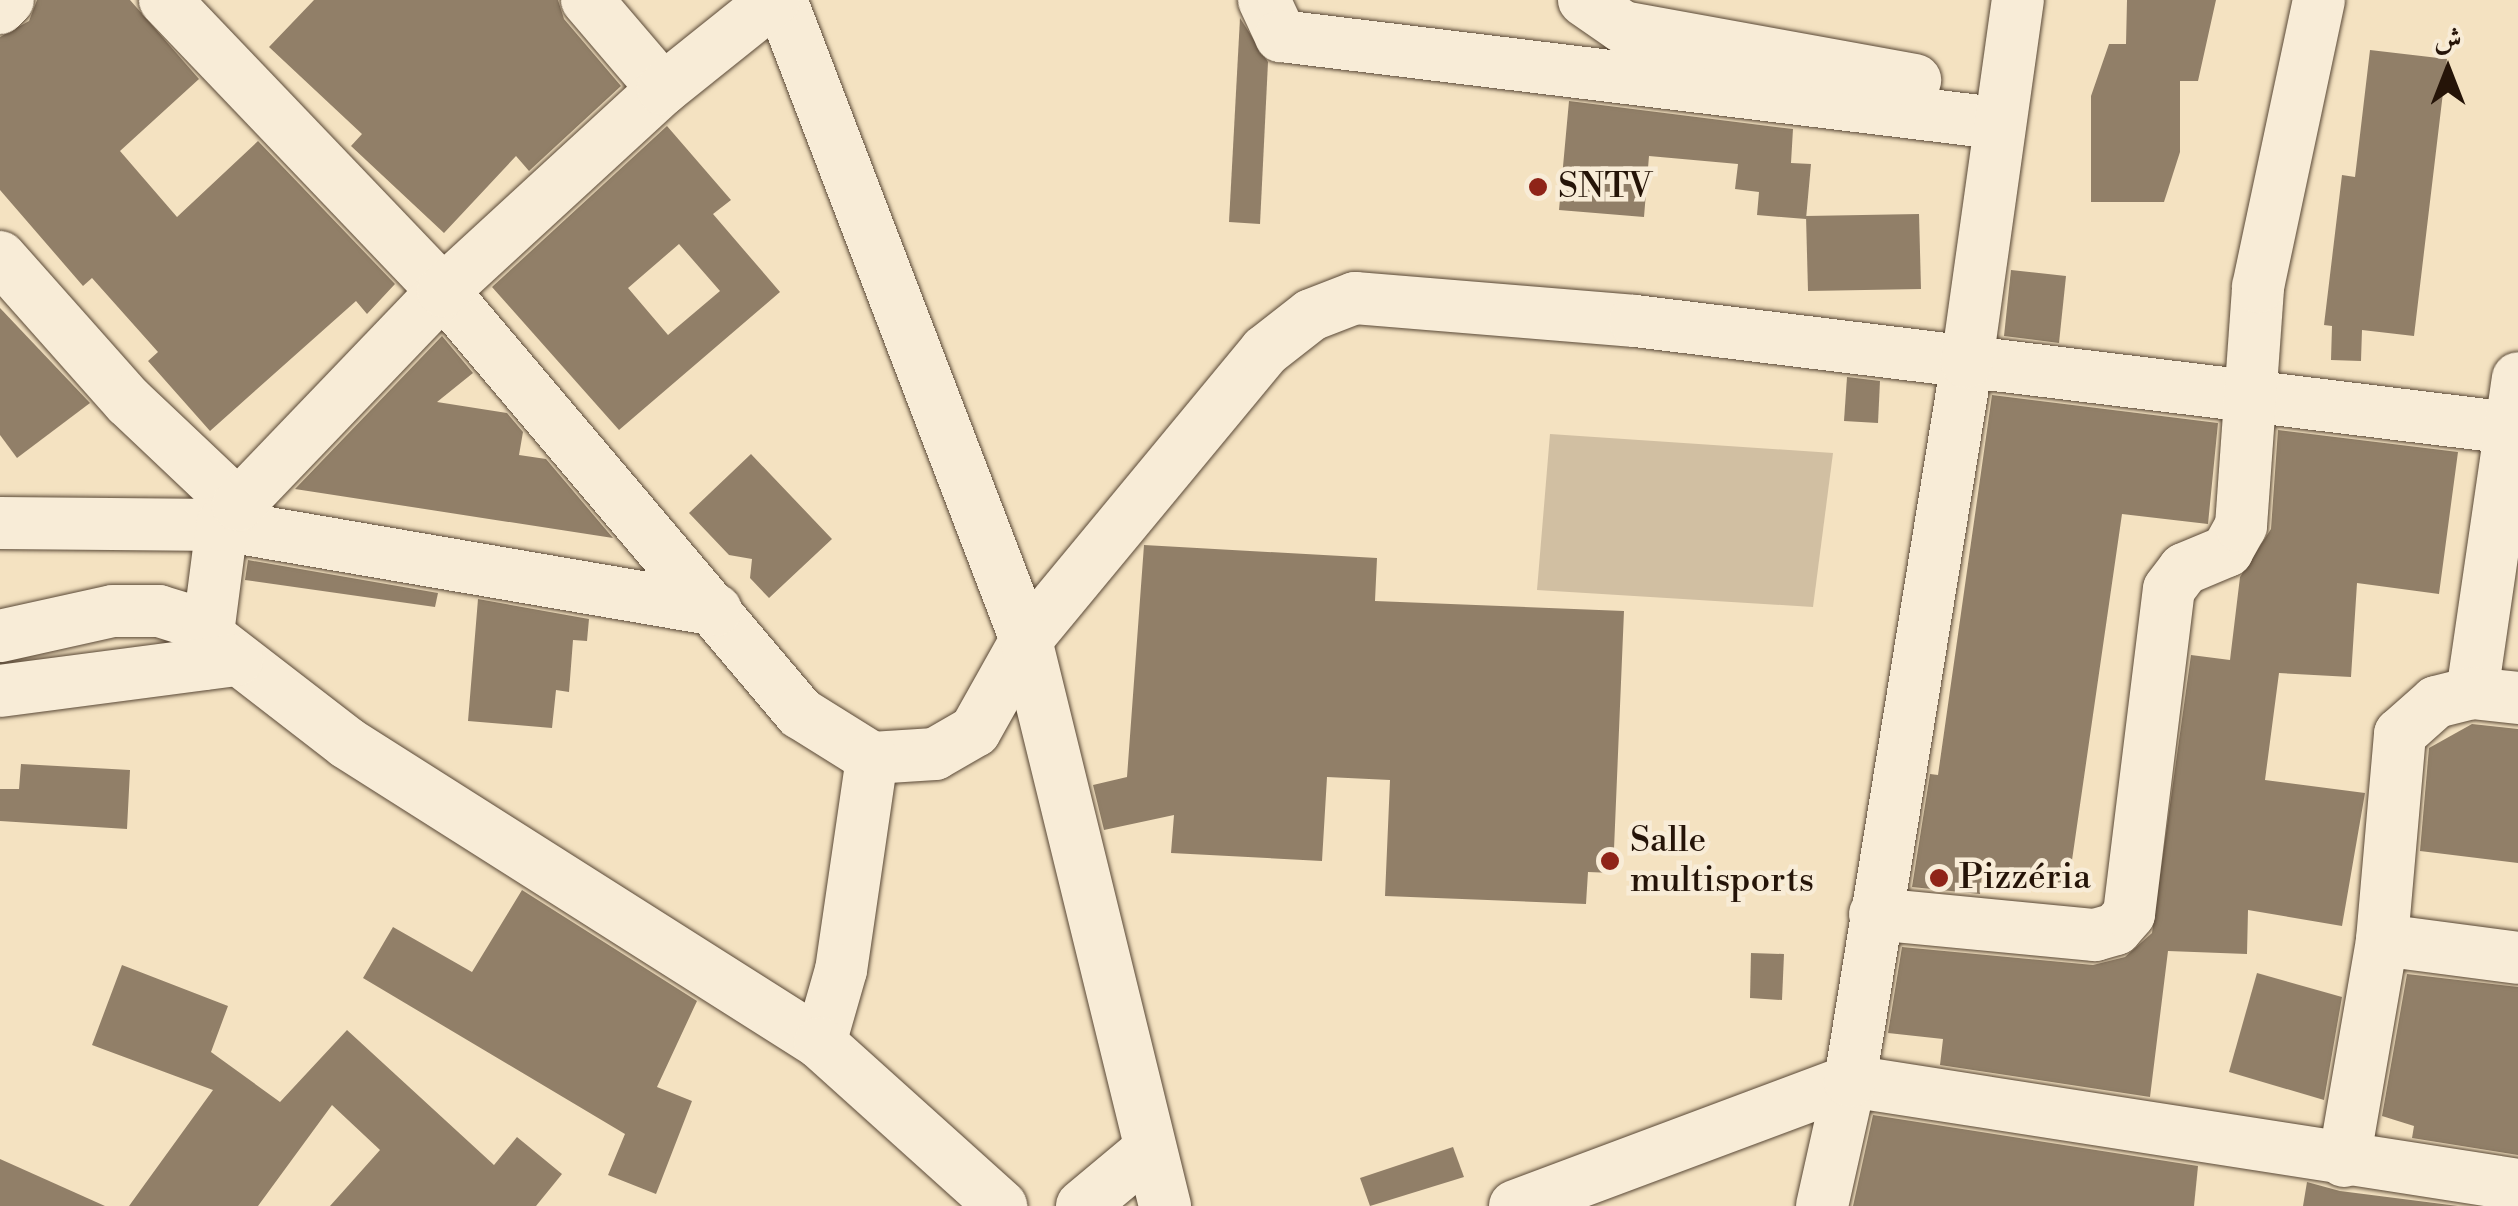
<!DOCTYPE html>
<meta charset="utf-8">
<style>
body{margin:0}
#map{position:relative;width:2518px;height:1206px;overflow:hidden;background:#f4e2c1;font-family:"Libre Bodoni",Amiri,serif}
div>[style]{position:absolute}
.green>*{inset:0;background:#d1bfa2}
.building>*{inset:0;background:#917f68}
.roads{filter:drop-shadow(0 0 2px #594836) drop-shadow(0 0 2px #594836)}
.minor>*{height:52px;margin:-26px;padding:0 26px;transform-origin:26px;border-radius:26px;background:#f8ecd7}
.dots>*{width:28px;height:28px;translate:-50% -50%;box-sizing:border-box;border:5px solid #f8ecd7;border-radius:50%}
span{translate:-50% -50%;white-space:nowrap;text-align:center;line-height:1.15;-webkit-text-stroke:9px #f8ecd7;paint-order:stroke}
.poi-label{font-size:35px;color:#251408}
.left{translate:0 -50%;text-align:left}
.north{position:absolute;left:2398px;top:20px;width:100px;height:100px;-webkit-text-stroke:8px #f8ecd7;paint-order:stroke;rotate:0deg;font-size:28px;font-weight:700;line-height:40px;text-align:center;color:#251408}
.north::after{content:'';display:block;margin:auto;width:35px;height:45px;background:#251408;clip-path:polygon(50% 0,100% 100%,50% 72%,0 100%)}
</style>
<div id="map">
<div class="green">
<i style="clip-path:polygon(1550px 434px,1833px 453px,1813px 607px,1537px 590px)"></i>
</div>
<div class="building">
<i style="clip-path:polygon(37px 0,130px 0,199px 79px,120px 151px,177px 217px,258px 141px,395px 284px,367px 314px,356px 301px,210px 431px,148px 361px,158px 352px,92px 278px,83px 286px,0 190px,0 37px,29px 21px)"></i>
<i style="clip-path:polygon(314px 0,558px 0,564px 19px,621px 86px,529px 171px,516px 156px,444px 233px,351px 146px,362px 134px,269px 47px)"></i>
<i style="clip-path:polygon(2127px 0,2216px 0,2198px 81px,2180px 81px,2180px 152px,2164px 202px,2091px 202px,2091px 96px,2109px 44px,2126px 44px)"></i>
<i style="clip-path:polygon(1240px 18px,1268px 62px,1260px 224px,1229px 222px)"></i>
<i style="clip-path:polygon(2370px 50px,2447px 59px,2414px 336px,2362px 330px,2361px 361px,2331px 360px,2332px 326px,2324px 325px,2342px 175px,2355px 177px)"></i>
<i style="clip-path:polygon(1569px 101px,1793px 129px,1791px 163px,1811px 164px,1806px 219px,1757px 215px,1759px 192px,1735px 189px,1738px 164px,1649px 156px,1644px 217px,1559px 210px)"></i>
<i style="clip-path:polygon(evenodd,667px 126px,731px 200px,713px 214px,780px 292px,619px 430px,492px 287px,667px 126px,679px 244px,720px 291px,668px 335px,628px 288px,679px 244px)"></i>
<i style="clip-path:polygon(1919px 214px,1921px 289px,1808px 291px,1806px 216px)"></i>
<i style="clip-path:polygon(2011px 270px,2066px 276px,2059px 343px,2004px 336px)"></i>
<i style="clip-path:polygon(0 308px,90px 403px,17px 458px,0 435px)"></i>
<i style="clip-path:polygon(442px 336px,473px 373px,437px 402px,507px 413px,523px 432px,519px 455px,546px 459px,613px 538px,295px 489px)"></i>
<i style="clip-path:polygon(1847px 377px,1880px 381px,1878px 423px,1844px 421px)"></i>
<i style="clip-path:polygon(1992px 395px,2218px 423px,2208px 524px,2122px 514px,2068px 888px,1982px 875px,1980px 894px,1912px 887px,1930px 774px,1938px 775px)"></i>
<i style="clip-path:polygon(2278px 430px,2458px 452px,2439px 594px,2357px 583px,2351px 677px,2279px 673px,2265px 780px,2365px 793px,2342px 926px,2248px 910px,2247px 954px,2168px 951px,2150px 1097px,1940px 1065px,1943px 1039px,1888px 1033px,1902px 947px,2093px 965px,2125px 957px,2152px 933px,2191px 655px,2230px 660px,2240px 577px,2271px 529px)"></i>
<i style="clip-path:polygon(751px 454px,832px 539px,769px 598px,750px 578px,752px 559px,729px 555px,689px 513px)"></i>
<i style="clip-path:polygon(1144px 545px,1377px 558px,1375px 601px,1624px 611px,1613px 873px,1588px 872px,1586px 904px,1385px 896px,1390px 780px,1327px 777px,1322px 861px,1171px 853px,1174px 815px,1104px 830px,1093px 785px,1127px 777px)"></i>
<i style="clip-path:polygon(248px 560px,438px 593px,435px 607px,245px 580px)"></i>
<i style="clip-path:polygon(478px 599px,589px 619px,587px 641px,573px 640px,569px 692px,556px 690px,552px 728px,468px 721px)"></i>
<i style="clip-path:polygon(2472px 724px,2518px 729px,2518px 863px,2420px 851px,2429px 748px)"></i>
<i style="clip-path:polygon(21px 764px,130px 770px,127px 829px,0 821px,0 789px,19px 789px)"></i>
<i style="clip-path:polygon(522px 890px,697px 1001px,657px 1087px,692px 1101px,656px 1194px,608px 1175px,625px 1134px,363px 978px,393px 927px,472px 972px)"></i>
<i style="clip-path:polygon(1751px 953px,1784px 954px,1782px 1000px,1750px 998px)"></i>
<i style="clip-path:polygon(122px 965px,228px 1006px,211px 1052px,280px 1102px,347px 1030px,494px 1165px,517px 1137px,562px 1174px,536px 1206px,330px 1206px,380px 1150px,332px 1105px,258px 1206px,129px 1206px,213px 1090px,92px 1045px)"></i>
<i style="clip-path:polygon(2257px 973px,2342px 997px,2324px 1100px,2229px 1072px)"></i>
<i style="clip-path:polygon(2407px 974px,2518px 987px,2518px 1155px,2412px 1138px,2414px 1126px,2382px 1116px)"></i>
<i style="clip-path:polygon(1873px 1115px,2198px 1166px,2194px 1206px,1853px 1206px)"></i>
<i style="clip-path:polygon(1453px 1147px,1464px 1177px,1370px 1206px,1360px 1178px)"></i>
<i style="clip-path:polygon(0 1159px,105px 1206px,0 1206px)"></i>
<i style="clip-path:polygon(2307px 1182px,2340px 1191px,2458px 1206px,2303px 1206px)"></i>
</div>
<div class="roads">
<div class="minor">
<i style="left:165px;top:0;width:402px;rotate:46.3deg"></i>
<i style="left:443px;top:291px;width:553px;rotate:49.77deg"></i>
<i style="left:800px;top:713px;width:85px;rotate:32deg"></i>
<i style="left:872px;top:758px;width:63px;rotate:-3.6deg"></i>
<i style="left:935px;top:754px;width:46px;rotate:-29.9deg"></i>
<i style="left:975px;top:731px;width:104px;rotate:-60.7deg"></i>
<i style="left:1026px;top:640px;width:375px;rotate:-50.4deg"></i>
<i style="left:1265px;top:351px;width:58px;rotate:-38deg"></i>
<i style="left:1311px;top:315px;width:47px;rotate:-21.1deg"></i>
<i style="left:1355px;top:298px;width:281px;rotate:4.7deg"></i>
<i style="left:1635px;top:321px;width:890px;rotate:6.97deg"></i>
<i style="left:587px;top:0;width:117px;rotate:49.5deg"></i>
<i style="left:781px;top:0;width:685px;rotate:69.05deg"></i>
<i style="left:1026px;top:640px;width:583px;rotate:76.2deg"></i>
<i style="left:1264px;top:0;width:40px;rotate:65deg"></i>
<i style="left:1281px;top:36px;width:720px;rotate:6.94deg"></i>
<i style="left:1584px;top:0;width:47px;rotate:34.7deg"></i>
<i style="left:1623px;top:27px;width:297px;rotate:10.3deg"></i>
<i style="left:0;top:8px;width:11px;rotate:-45deg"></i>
<i style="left:0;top:257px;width:193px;rotate:48.4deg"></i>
<i style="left:128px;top:401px;width:151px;rotate:43.4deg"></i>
<i style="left:0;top:523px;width:222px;rotate:0.5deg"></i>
<i style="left:222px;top:525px;width:501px;rotate:9.76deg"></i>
<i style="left:0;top:636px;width:116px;rotate:-12.5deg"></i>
<i style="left:113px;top:611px;width:46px"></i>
<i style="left:159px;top:611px;width:30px;rotate:17deg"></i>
<i style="left:188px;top:620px;width:201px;rotate:37.7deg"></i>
<i style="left:347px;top:743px;width:560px;rotate:32.38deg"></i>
<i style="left:204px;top:664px;width:140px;rotate:-82.6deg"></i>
<i style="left:222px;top:525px;width:26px;rotate:-51deg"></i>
<i style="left:238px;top:505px;width:296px;rotate:-46.2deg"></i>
<i style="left:443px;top:291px;width:299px;rotate:-42.6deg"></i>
<i style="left:663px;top:89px;width:142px;rotate:-38.7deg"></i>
<i style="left:0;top:691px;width:239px;rotate:-7.5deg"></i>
<i style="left:2472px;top:693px;width:318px;rotate:-81.7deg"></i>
<i style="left:872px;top:758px;width:214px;rotate:98.3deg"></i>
<i style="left:841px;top:970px;width:76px;rotate:106deg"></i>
<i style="left:820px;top:1043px;width:244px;rotate:42deg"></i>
<i style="left:1875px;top:914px;width:221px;rotate:5.5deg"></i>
<i style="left:2095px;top:935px;width:22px;rotate:-16deg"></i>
<i style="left:2116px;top:929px;width:20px;rotate:-49deg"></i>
<i style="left:2129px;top:914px;width:327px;rotate:-83deg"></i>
<i style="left:2169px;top:589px;width:25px;rotate:-53deg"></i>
<i style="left:2184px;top:569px;width:47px;rotate:-22.7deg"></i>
<i style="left:2227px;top:551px;width:29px;rotate:-61deg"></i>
<i style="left:2241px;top:526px;width:240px;rotate:-85.9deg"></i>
<i style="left:2258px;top:287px;width:293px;rotate:-78deg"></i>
<i style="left:2382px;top:940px;width:137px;rotate:7.5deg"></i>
<i style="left:2344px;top:1161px;width:224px;rotate:-80.2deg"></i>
<i style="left:2382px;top:940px;width:207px;rotate:-85deg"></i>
<i style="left:2400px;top:734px;width:48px;rotate:-41.6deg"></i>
<i style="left:2436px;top:702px;width:37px;rotate:-14deg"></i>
<i style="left:2472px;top:693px;width:46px;rotate:6.2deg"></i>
<i style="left:1082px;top:1206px;width:87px;rotate:-39.9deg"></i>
<i style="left:1515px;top:1206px;width:358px;rotate:-20.5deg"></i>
<i style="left:1850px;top:1081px;width:676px;rotate:8.85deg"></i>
<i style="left:1822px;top:1206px;width:128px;rotate:-77.4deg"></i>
<i style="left:1850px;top:1081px;width:728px;rotate:-80.76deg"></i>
<i style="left:1967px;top:362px;width:366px;rotate:-82deg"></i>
</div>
</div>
<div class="dots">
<i style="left:1538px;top:187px;background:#8f2418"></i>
<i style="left:1610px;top:861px;background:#8f2418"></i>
<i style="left:1939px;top:878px;background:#8f2418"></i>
</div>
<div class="poi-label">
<span class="left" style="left:1558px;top:187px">SNTV</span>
<span class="left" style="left:1630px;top:861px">Salle<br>multisports</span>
<span class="left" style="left:1959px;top:878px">Pizzéria</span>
</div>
<div class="north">ش</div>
</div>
